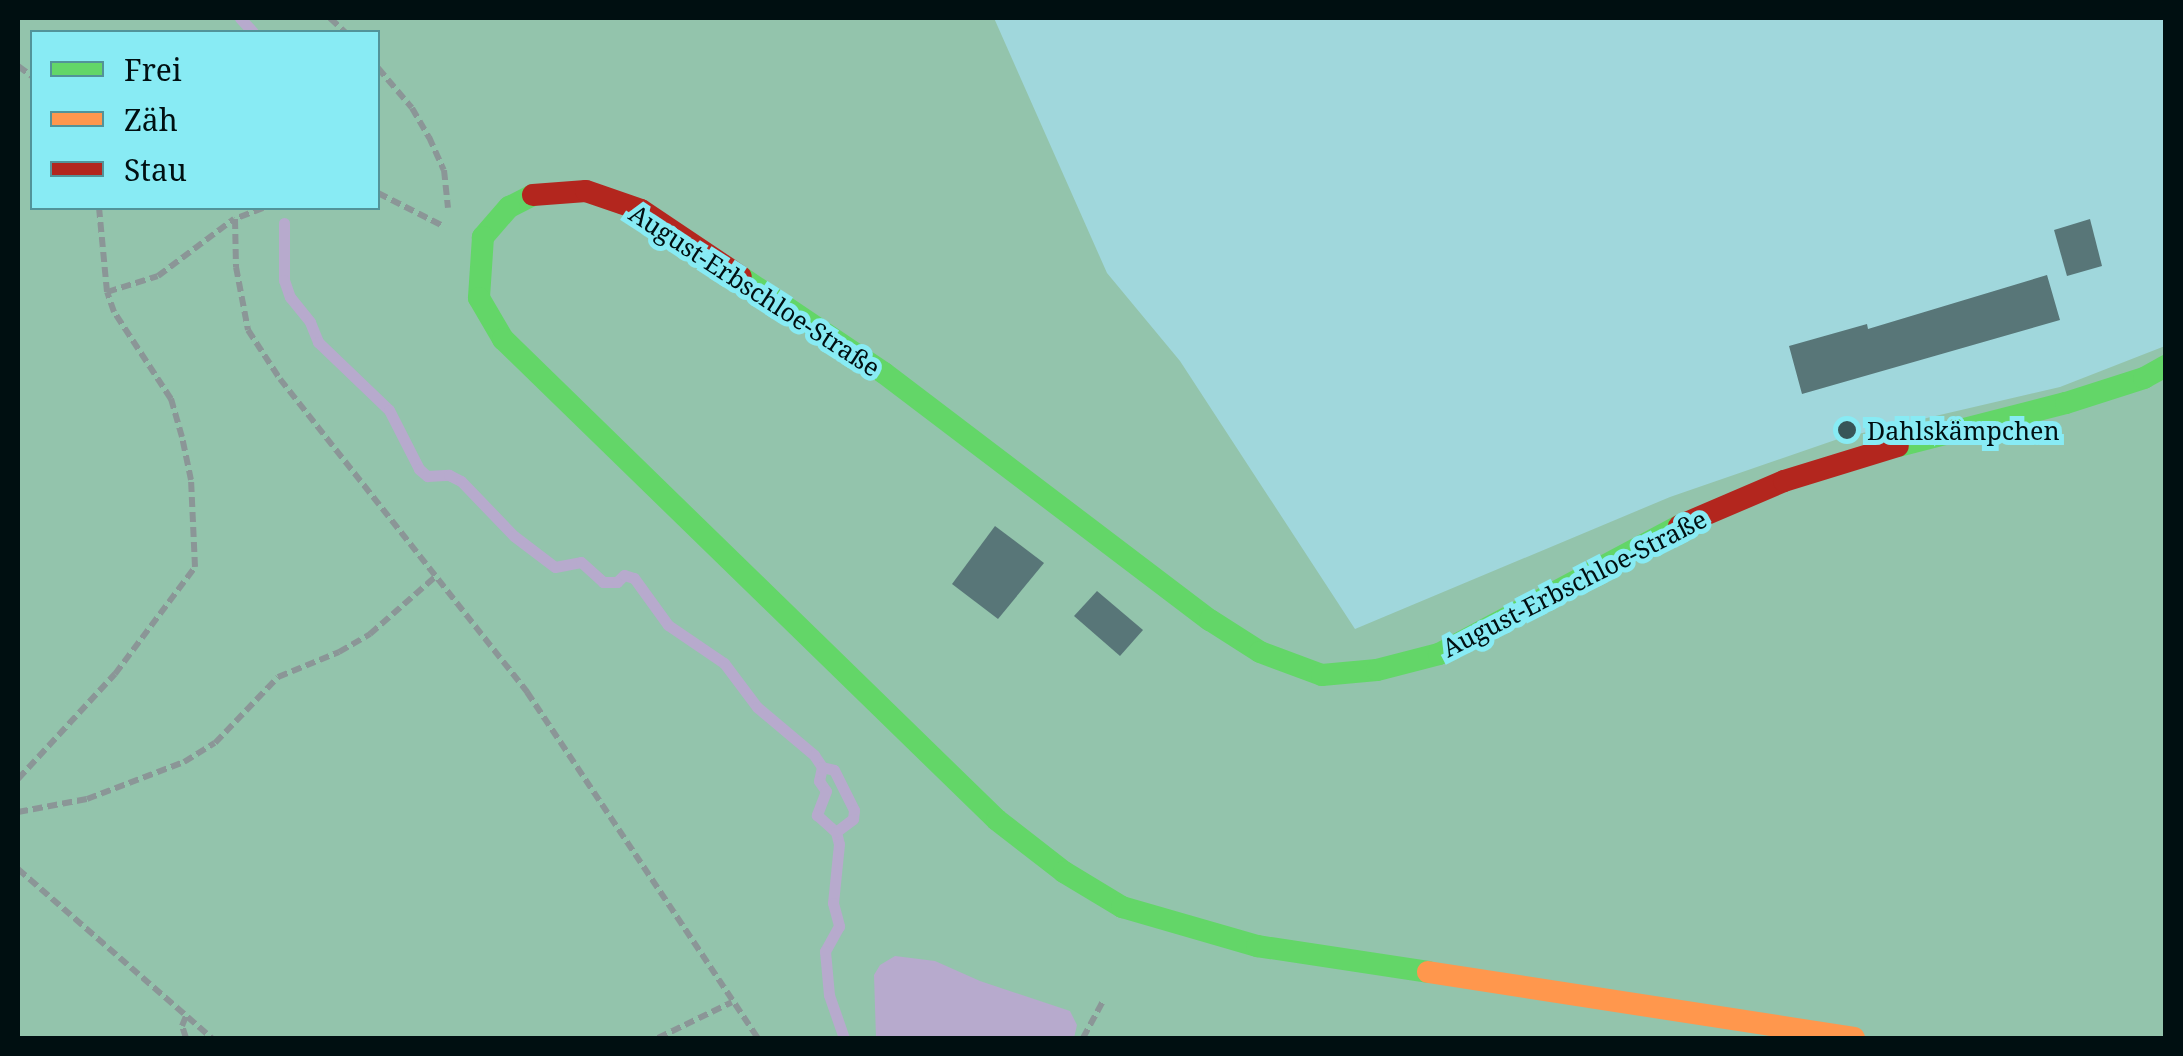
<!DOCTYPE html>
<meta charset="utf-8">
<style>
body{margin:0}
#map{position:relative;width:2183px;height:1056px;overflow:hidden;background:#a0d7dc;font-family:"Noto Serif",serif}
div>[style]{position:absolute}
.forest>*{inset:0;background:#93c4ac}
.water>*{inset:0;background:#b7aacd}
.stream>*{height:11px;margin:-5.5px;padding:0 5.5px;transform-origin:5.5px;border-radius:5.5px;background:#b7aacd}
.building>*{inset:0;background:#587678}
.path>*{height:6px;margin-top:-3px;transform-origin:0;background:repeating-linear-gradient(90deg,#8b9697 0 10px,transparent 0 15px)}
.fast>*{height:22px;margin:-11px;padding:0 11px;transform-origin:11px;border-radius:11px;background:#63d668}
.slow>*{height:22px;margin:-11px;padding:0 11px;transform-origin:11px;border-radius:11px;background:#ff974d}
.jam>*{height:22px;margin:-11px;padding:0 11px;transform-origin:11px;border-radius:11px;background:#b3261e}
.dots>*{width:28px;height:28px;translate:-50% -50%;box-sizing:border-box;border:5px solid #88ebf4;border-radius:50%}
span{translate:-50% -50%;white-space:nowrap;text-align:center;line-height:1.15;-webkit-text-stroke:10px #88ebf4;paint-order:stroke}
.street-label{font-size:25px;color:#000f11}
.poi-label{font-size:25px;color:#000f11}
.left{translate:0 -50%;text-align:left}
.frame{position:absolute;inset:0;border:20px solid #000f11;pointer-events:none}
.legend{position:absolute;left:30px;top:30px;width:350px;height:180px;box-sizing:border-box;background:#88ebf4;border:2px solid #529399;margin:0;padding:12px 18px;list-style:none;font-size:30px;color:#000f11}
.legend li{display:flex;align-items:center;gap:20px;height:50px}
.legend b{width:50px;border:2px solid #529399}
</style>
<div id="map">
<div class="forest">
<i style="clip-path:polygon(evenodd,18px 18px,994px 18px,1107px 273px,1180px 361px,1355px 629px,1670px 497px,1841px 438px,2060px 387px,2165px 346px,2165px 1038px,18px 1038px,18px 18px,32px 32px,378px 32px,378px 208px,32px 208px,32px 32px)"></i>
</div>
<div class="water">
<i style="clip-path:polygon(895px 956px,935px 961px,980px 981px,1070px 1011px,1077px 1025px,1074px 1038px,876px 1038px,874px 975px,880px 965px)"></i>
</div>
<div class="stream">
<i style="left:240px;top:18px;width:19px;rotate:47deg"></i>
<i style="left:284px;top:223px;width:57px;rotate:90deg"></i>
<i style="left:284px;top:280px;width:18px;rotate:71deg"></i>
<i style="left:290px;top:297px;width:32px;rotate:51deg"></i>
<i style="left:310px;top:322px;width:22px;rotate:68deg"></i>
<i style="left:318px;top:342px;width:98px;rotate:43.8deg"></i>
<i style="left:389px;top:410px;width:66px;rotate:63deg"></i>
<i style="left:419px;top:469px;width:11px;rotate:41deg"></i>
<i style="left:427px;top:476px;width:22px;rotate:-3deg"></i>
<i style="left:449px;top:475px;width:13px;rotate:27deg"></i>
<i style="left:461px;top:481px;width:76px;rotate:46.1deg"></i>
<i style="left:514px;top:536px;width:51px;rotate:37.1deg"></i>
<i style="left:555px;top:567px;width:26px;rotate:-11deg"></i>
<i style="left:581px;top:562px;width:30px;rotate:42deg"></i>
<i style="left:603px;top:582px;width:14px"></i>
<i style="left:617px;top:582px;width:10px;rotate:-45deg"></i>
<i style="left:624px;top:575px;width:10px;rotate:17deg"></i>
<i style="left:634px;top:578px;width:58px;rotate:54.1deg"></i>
<i style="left:668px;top:625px;width:68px;rotate:34.2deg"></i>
<i style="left:724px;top:663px;width:55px;rotate:53.1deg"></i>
<i style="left:757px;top:707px;width:75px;rotate:40.1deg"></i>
<i style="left:814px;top:755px;width:14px;rotate:56deg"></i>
<i style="left:822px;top:767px;width:14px;rotate:102deg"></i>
<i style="left:819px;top:781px;width:12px;rotate:55deg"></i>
<i style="left:826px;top:791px;width:26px;rotate:111deg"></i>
<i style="left:817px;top:815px;width:25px;rotate:42deg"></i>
<i style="left:836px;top:832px;width:12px;rotate:76deg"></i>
<i style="left:839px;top:844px;width:59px;rotate:95.8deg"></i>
<i style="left:833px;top:903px;width:24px;rotate:75deg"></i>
<i style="left:839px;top:926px;width:29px;rotate:119deg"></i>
<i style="left:825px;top:951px;width:44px;rotate:84.8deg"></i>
<i style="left:829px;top:995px;width:46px;rotate:70.8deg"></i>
<i style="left:822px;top:767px;width:12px;rotate:14deg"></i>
<i style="left:834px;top:770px;width:45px;rotate:63.4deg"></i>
<i style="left:854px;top:810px;width:9px;rotate:96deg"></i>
<i style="left:853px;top:819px;width:21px;rotate:143deg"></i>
</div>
<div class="building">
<i style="clip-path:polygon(2090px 219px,2102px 266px,2067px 276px,2054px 230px)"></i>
<i style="clip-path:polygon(2047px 275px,2060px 320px,1802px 394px,1789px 346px,1867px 324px,1868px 329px)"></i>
<i style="clip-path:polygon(995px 526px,1044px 563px,998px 619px,952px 584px)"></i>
<i style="clip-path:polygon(1097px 591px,1143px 630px,1120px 656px,1074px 616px)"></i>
</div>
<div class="path">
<i style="left:330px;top:18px;width:21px;rotate:43deg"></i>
<i style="left:18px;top:66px;width:17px;rotate:36deg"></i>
<i style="left:378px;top:68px;width:52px;rotate:49.6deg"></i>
<i style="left:412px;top:108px;width:34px;rotate:60deg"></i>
<i style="left:429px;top:137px;width:36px;rotate:66deg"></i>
<i style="left:444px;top:170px;width:38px;rotate:84deg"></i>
<i style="left:378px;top:193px;width:73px;rotate:26.9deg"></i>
<i style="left:263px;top:208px;width:30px;rotate:159deg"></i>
<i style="left:235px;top:219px;width:48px;rotate:88.8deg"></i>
<i style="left:236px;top:267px;width:64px;rotate:79.2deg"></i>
<i style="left:248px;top:330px;width:59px;rotate:56.9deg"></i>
<i style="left:280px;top:379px;width:399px;rotate:51.7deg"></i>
<i style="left:527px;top:692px;width:416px;rotate:56.3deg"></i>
<i style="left:107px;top:292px;width:53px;rotate:-17.4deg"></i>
<i style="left:158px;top:276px;width:95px;rotate:-36.9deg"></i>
<i style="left:18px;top:779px;width:143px;rotate:-47.3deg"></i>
<i style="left:115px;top:674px;width:134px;rotate:-53.2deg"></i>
<i style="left:195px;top:567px;width:87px;rotate:-92.6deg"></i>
<i style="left:191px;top:480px;width:44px;rotate:-101.8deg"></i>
<i style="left:182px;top:437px;width:40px;rotate:-106deg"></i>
<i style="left:171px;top:399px;width:104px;rotate:-123.2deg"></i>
<i style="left:114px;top:312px;width:21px;rotate:-109deg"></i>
<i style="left:107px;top:292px;width:84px;rotate:-95.4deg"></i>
<i style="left:18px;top:812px;width:70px;rotate:-10.7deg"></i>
<i style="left:87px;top:799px;width:104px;rotate:-20.9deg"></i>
<i style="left:184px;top:762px;width:36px;rotate:-32deg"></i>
<i style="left:215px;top:743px;width:91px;rotate:-46.3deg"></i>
<i style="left:278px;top:677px;width:66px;rotate:-22.3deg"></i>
<i style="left:339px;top:652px;width:36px;rotate:-30deg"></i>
<i style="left:370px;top:634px;width:88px;rotate:-41.3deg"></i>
<i style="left:18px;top:869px;width:257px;rotate:41.1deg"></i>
<i style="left:186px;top:1038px;width:13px;rotate:-108deg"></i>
<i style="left:182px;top:1026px;width:11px;rotate:-68deg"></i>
<i style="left:658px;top:1038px;width:82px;rotate:-25.9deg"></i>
<i style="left:1083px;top:1038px;width:42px;rotate:-61.6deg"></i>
</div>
<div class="fast">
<i style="left:533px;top:195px;width:27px;rotate:153deg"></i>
<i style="left:509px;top:207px;width:40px;rotate:131deg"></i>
<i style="left:483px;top:237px;width:61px;rotate:93.8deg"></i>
<i style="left:479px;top:298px;width:48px;rotate:59.7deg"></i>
<i style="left:503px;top:339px;width:689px;rotate:44.24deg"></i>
<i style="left:997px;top:820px;width:85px;rotate:37.8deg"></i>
<i style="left:1064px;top:872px;width:68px;rotate:31.1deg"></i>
<i style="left:1122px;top:907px;width:141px;rotate:16.1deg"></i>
<i style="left:1257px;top:946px;width:173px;rotate:8.6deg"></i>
<i style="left:741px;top:277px;width:172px;rotate:33.9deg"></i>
<i style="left:884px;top:373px;width:409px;rotate:37.2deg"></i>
<i style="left:1210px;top:620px;width:59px;rotate:32.6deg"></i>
<i style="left:1260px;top:652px;width:66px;rotate:20.4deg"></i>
<i style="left:1322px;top:675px;width:55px;rotate:-5.2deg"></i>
<i style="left:1377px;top:670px;width:64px;rotate:-14.5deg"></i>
<i style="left:1439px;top:654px;width:272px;rotate:-28.1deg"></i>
<i style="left:1898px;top:446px;width:173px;rotate:-14.4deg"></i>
<i style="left:2066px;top:403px;width:82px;rotate:-17.8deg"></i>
<i style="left:2144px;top:378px;width:25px;rotate:-29deg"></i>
</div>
<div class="slow">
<i style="left:1428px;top:972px;width:431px;rotate:8.8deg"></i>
</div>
<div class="jam">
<i style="left:533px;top:195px;width:53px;rotate:-4.3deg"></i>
<i style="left:586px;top:191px;width:58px;rotate:19.1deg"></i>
<i style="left:641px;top:210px;width:120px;rotate:33.8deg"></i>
<i style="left:1679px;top:526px;width:114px;rotate:-23.2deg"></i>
<i style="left:1784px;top:481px;width:119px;rotate:-17.1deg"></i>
</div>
<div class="dots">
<i style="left:1847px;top:430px;background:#385558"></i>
</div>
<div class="street-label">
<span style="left:755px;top:290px;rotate:33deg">August-Erbschloe-Straße</span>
<span style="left:1574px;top:583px;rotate:-27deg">August-Erbschloe-Straße</span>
</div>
<div class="poi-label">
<span class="left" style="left:1867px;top:430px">Dahlskämpchen</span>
</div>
<div class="frame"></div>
<ul class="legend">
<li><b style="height:12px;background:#63d668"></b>Frei</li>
<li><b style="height:12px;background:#ff974d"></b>Zäh</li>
<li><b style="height:12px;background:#b3261e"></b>Stau</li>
</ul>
</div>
